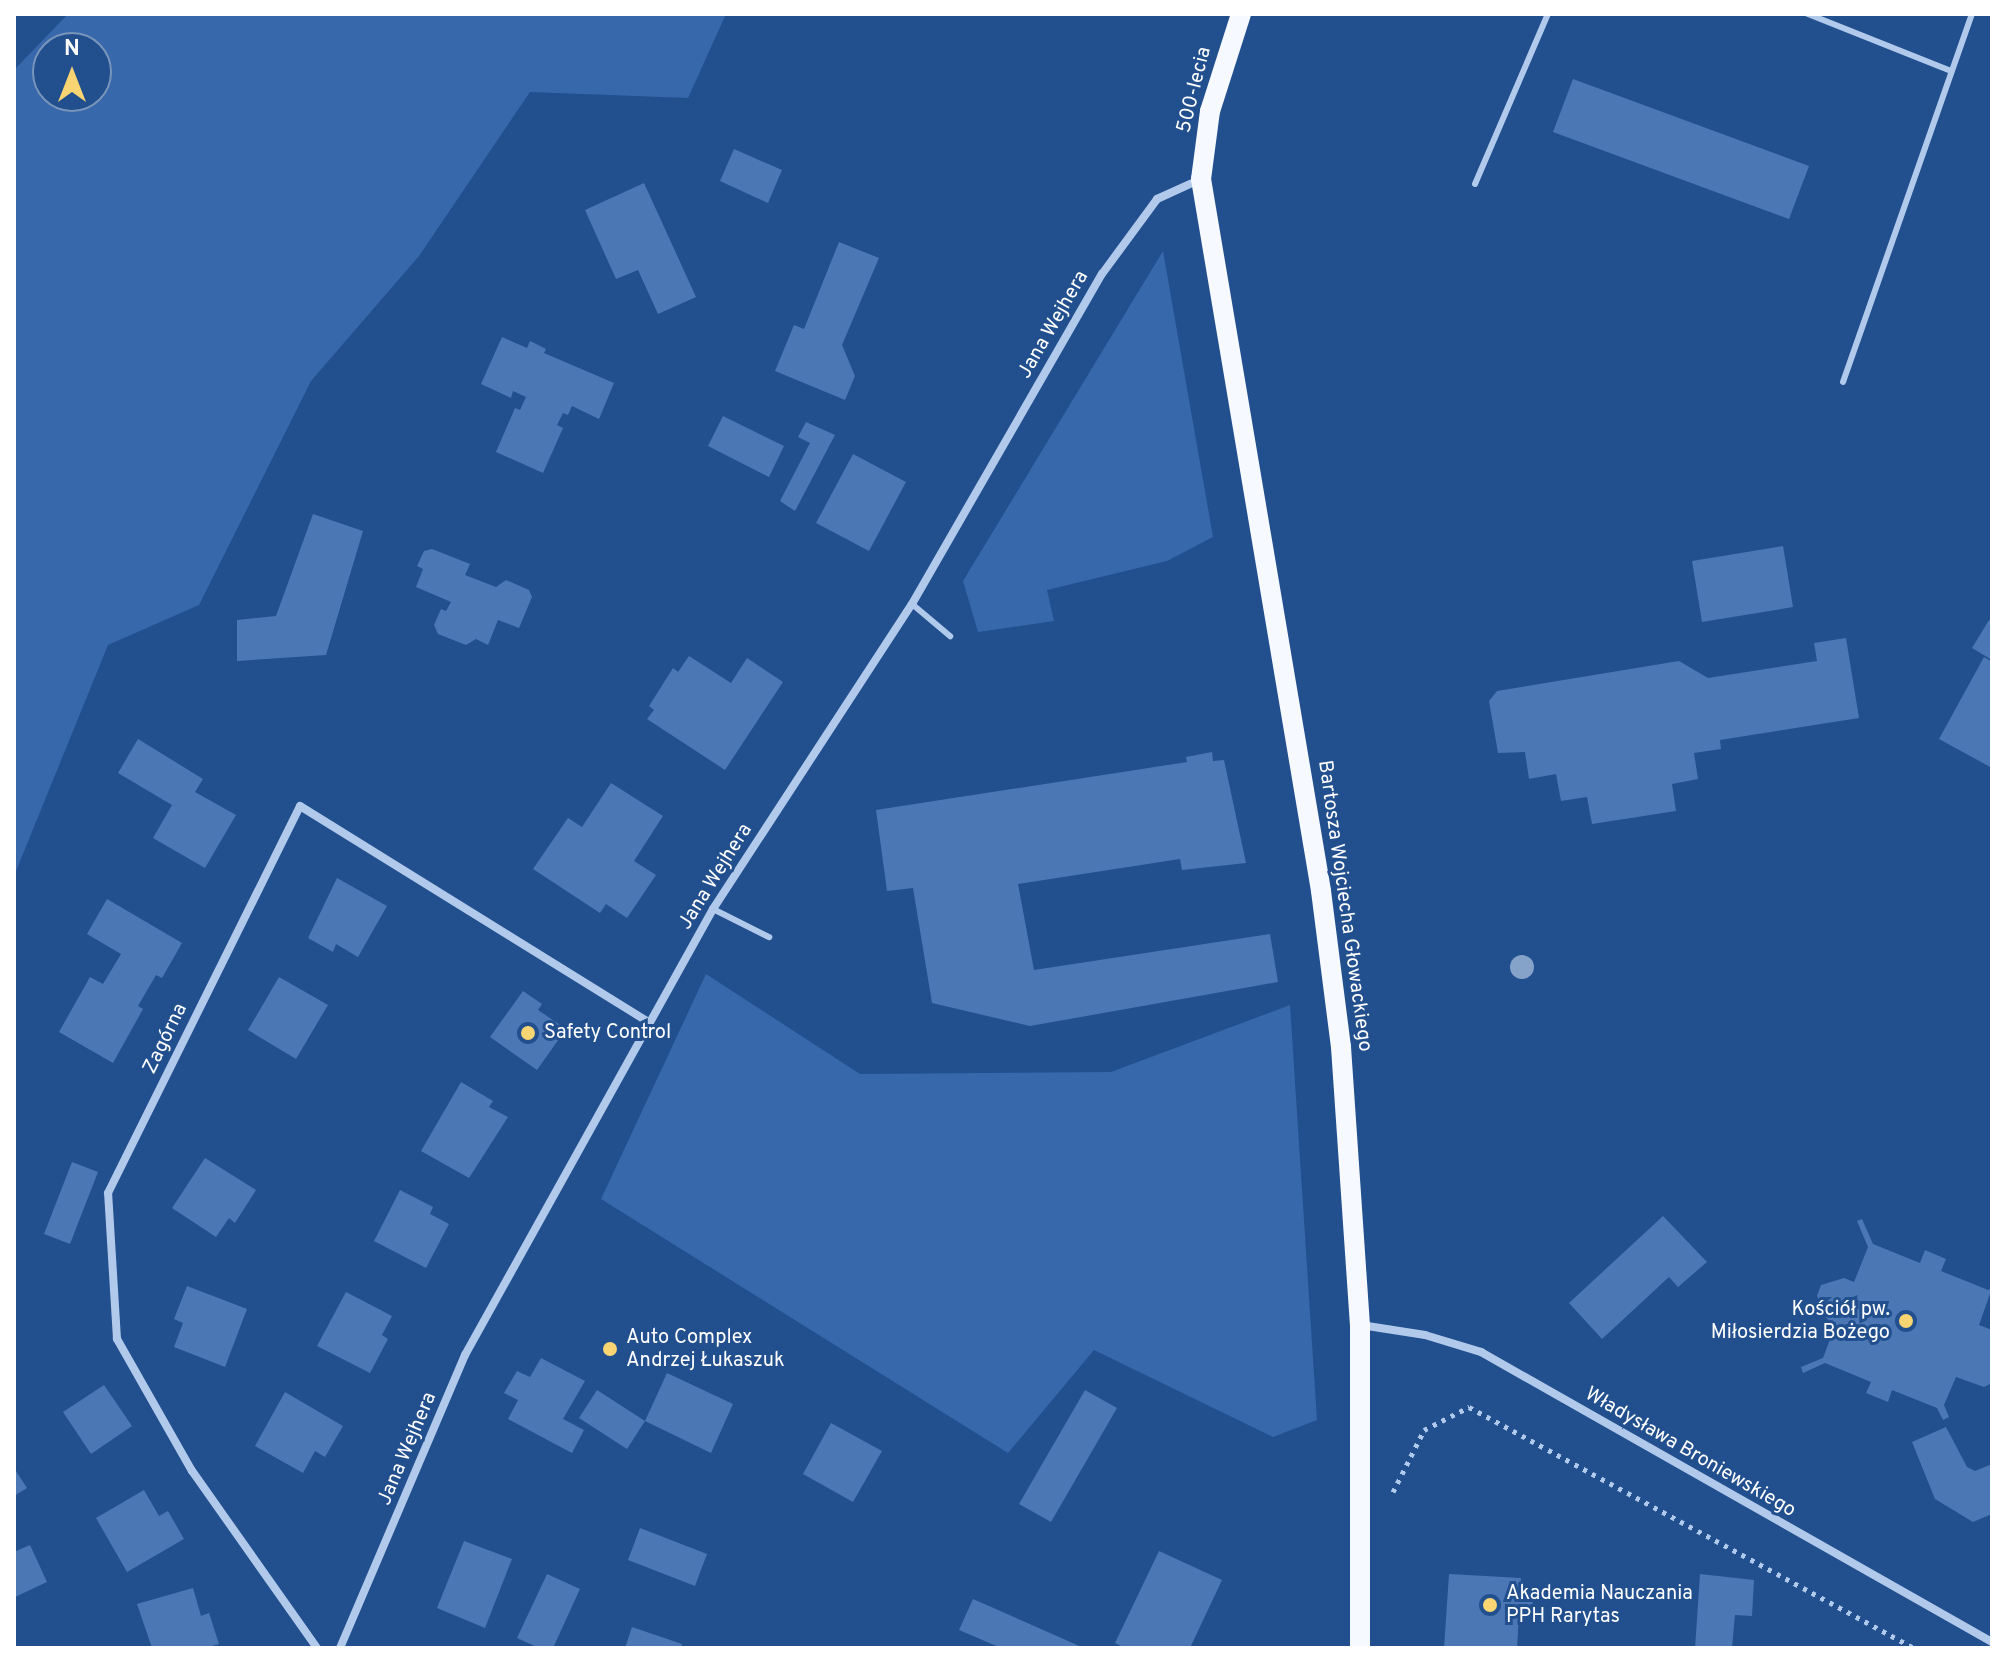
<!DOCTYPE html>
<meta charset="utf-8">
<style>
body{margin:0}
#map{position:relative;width:2006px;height:1662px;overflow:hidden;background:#224f8e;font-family:Overpass,sans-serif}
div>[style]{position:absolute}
.green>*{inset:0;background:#3668ab}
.building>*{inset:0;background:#4b77b5}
.path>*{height:5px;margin-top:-2.5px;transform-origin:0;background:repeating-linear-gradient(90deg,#b1caec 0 4px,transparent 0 10px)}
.lane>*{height:6px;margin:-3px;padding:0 3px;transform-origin:3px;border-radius:3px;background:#b1caec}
.street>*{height:8px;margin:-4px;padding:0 4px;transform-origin:4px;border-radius:4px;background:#b1caec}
.primary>*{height:20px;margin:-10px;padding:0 10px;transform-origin:10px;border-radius:10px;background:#f6f9ff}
.trees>*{width:24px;height:24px;margin:-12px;border-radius:50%;background:#85a2c9}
.dots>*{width:22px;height:22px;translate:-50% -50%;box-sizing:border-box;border:4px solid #224f8e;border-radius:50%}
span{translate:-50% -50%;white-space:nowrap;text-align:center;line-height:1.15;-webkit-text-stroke:6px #224f8e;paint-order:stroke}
.street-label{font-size:20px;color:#fff}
.poi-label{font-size:20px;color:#fff}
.left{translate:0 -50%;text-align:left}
.right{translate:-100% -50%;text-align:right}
.frame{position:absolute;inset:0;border:16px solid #fff;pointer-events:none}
.north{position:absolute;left:32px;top:32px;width:80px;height:80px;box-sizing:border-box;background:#224f8e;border:2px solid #7a95bb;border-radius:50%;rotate:0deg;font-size:22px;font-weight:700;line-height:32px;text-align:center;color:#fff}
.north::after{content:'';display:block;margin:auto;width:28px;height:36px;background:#f8d473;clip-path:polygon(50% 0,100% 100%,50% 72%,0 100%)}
</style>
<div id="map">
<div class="green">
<i style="clip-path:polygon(evenodd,68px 14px,726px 14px,688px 98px,530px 92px,419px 256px,311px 381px,199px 605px,108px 645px,14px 876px,14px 70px,68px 14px,48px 48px,96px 48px,96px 96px,48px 96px,48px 48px)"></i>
<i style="clip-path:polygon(1163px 251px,1213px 537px,1167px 561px,1047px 590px,1054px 621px,978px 632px,963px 581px)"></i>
<i style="clip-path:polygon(706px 974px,860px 1074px,1111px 1072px,1290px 1005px,1317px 1420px,1273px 1437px,1094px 1350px,1008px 1453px,601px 1199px)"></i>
</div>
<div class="building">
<i style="clip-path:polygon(1573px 79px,1809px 166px,1789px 219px,1553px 132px)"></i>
<i style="clip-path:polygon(734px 149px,782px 170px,768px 203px,720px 181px)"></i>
<i style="clip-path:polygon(644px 183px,696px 297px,658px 314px,638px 270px,616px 279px,585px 210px)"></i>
<i style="clip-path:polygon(839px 242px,879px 258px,842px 345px,855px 376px,845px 400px,775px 371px,794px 325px,804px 329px)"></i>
<i style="clip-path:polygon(502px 337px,527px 348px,530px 341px,546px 349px,544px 353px,614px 383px,599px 419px,572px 406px,568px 415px,563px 413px,557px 425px,563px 428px,543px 473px,496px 452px,515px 408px,520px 410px,526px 397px,513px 391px,511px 398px,481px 384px)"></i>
<i style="clip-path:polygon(723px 416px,784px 446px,769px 477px,708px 446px)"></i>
<i style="clip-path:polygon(806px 422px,835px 435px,795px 511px,780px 501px,810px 443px,798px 437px)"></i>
<i style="clip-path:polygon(853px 454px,906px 482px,869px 551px,816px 523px)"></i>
<i style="clip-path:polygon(313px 514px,363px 531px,326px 655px,237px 661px,237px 620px,276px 616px)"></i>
<i style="clip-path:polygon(1783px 546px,1793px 607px,1702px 622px,1692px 561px)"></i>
<i style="clip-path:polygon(432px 549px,470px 564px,465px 575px,496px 587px,506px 580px,529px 590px,532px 597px,519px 628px,498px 620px,488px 645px,476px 639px,466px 645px,438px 634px,434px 625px,441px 609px,446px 611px,451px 602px,416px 587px,423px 569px,417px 566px,424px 551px)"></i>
<i style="clip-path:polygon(1989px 620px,1992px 622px,1992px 660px,1972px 648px)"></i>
<i style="clip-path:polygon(1846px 638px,1859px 718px,1720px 740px,1721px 749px,1694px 753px,1698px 779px,1672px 784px,1676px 811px,1592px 824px,1587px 797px,1561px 801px,1556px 774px,1529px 779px,1525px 752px,1498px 753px,1489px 701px,1497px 691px,1679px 661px,1708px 678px,1817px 661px,1814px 643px)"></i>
<i style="clip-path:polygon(689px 656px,731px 683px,747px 658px,783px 682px,725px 770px,647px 719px,654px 710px,649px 706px,673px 668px,678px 672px)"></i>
<i style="clip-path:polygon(1984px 657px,1992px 662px,1992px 768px,1939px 739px)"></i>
<i style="clip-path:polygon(138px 739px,203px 779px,195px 792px,236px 815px,205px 868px,153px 838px,172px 805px,118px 773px)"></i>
<i style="clip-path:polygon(1212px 752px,1213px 761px,1224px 760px,1246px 863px,1182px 870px,1180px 859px,1018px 884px,1034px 970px,1270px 934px,1278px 982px,1030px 1026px,932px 1003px,913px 888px,887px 891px,876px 810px,1187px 762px,1186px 757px)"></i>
<i style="clip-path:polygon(611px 783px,663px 816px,634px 861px,656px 875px,627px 918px,606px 904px,600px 913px,533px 869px,568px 818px,582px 827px)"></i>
<i style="clip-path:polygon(337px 878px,387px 906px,358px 957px,336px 944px,333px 952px,308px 938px)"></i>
<i style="clip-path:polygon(107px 899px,182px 943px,162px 978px,156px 975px,138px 1006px,143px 1009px,113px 1063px,59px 1032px,90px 977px,103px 984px,121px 954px,87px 934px)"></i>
<i style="clip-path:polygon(279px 977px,328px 1005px,296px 1059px,248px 1030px)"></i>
<i style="clip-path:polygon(523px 991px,542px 1004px,538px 1010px,566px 1029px,537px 1070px,490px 1037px)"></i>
<i style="clip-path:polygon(461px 1082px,493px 1101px,489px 1107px,508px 1117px,469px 1178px,421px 1151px)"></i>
<i style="clip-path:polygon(205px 1158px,256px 1190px,235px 1223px,229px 1218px,216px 1237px,172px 1208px)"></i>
<i style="clip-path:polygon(72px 1162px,98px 1172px,70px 1244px,44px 1234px)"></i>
<i style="clip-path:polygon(400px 1190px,433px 1207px,430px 1214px,449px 1224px,426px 1268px,374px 1241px)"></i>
<i style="clip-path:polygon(1663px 1216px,1707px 1262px,1678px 1287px,1669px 1277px,1602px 1339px,1569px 1303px)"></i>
<i style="clip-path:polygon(1862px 1219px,1873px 1244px,1920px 1263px,1925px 1250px,1946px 1259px,1941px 1271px,1988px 1290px,1992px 1288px,1979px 1325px,1992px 1330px,1992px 1383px,1984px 1387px,1956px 1377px,1944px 1405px,1949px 1417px,1943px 1420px,1937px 1408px,1892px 1390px,1888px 1402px,1866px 1393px,1871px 1382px,1825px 1363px,1803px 1373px,1801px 1367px,1823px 1358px,1836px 1323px,1827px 1319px,1817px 1296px,1821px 1285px,1844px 1278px,1854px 1282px,1868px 1247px,1857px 1221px)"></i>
<i style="clip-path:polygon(187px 1286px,247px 1309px,225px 1367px,174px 1347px,183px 1323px,174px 1319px)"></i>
<i style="clip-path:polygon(346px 1292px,392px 1316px,382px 1335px,388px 1339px,370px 1373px,317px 1346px)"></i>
<i style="clip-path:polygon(541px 1358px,585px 1381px,563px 1419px,584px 1430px,572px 1453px,508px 1419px,518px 1400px,504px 1393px,517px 1371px,530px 1377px)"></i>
<i style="clip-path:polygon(667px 1373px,733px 1404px,711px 1453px,645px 1421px)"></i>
<i style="clip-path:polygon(104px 1385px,132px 1426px,91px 1454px,63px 1412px)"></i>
<i style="clip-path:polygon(597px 1390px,645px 1421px,627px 1449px,579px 1418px)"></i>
<i style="clip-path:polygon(1085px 1390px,1117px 1408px,1051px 1522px,1019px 1504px)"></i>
<i style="clip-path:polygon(285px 1392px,343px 1426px,325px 1457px,315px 1451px,303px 1473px,255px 1446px)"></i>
<i style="clip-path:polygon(831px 1423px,882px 1451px,853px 1502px,803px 1474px)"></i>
<i style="clip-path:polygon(1946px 1427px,1967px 1467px,1975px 1471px,1992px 1464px,1992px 1514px,1973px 1522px,1935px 1499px,1912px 1442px)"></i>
<i style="clip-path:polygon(14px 1468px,27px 1488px,14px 1496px)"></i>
<i style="clip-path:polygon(144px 1490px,159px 1516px,168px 1511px,184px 1539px,127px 1572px,96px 1518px)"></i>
<i style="clip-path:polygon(640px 1528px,707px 1554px,695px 1586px,628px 1560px)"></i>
<i style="clip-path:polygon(464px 1541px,512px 1559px,485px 1628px,437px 1608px)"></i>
<i style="clip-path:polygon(30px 1545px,47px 1582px,15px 1597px,14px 1552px)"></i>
<i style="clip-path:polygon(1159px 1551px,1222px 1580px,1190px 1648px,1125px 1648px,1115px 1643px)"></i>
<i style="clip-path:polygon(547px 1574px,580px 1589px,553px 1648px,539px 1648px,517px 1638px)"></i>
<i style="clip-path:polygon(1449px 1574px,1521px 1578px,1520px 1595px,1533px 1596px,1532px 1615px,1519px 1614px,1517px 1648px,1444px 1648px)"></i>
<i style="clip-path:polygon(1700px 1574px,1754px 1580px,1752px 1616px,1735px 1615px,1732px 1648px,1695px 1648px)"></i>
<i style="clip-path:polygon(193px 1588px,201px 1616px,209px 1613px,219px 1644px,205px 1648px,152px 1648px,137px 1604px)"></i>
<i style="clip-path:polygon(973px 1599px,1084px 1648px,1001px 1648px,959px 1630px)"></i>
<i style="clip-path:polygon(632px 1627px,682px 1644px,681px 1648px,625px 1648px)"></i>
</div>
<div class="path">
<i style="left:1393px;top:1492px;width:69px;rotate:-63.4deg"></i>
<i style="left:1424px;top:1430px;width:51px;rotate:-27.1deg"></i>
<i style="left:1469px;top:1407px;width:506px;rotate:28.44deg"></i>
</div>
<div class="lane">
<i style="left:1808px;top:14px;width:154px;rotate:21.7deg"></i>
<i style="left:1475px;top:184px;width:185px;rotate:-66.8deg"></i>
<i style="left:1843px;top:382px;width:390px;rotate:-70.7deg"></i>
<i style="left:912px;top:604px;width:50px;rotate:40.1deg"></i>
<i style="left:713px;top:909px;width:63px;rotate:26.6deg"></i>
</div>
<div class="street">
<i style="left:1361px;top:1325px;width:65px;rotate:8.9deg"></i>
<i style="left:1425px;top:1335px;width:59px;rotate:16.9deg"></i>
<i style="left:1481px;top:1352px;width:588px;rotate:29.58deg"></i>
<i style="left:317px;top:1648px;width:217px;rotate:-125.2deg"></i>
<i style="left:192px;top:1471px;width:152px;rotate:-119.6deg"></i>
<i style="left:117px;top:1339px;width:146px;rotate:-93.5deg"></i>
<i style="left:108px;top:1193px;width:432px;rotate:-63.6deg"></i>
<i style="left:300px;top:806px;width:410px;rotate:31.8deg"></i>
<i style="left:340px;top:1648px;width:319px;rotate:-66.9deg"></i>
<i style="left:465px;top:1355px;width:510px;rotate:-60.92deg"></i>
<i style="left:713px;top:909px;width:364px;rotate:-56.9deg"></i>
<i style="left:912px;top:604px;width:381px;rotate:-60.1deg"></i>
<i style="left:1102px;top:274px;width:93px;rotate:-53.7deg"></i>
<i style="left:1157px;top:199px;width:48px;rotate:-24.4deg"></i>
</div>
<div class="primary">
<i style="left:1241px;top:14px;width:102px;rotate:107.7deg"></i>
<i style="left:1210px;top:111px;width:69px;rotate:97.5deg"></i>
<i style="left:1201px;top:179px;width:722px;rotate:80.43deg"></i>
<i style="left:1321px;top:891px;width:157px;rotate:82.7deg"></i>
<i style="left:1341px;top:1047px;width:279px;rotate:86.1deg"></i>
<i style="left:1360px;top:1325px;width:323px;rotate:90deg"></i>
</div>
<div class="trees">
<i style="left:1522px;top:967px"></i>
</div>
<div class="dots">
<i style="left:528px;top:1033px;background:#f8d473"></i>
<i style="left:1906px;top:1321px;background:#f8d473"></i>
<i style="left:610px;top:1349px;background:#f8d473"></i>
<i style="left:1490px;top:1605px;background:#f8d473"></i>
</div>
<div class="street-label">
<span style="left:1195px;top:90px;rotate:-76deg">500-lecia</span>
<span style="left:1054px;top:325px;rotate:-60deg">Jana Wejhera</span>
<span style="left:716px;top:877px;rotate:-58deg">Jana Wejhera</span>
<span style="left:1344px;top:906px;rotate:82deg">Bartosza Wojciecha Głowackiego</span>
<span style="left:166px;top:1039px;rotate:-64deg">Zagórna</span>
<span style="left:408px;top:1449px;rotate:-67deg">Jana Wejhera</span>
<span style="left:1690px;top:1453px;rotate:30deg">Władysława Broniewskiego</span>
</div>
<div class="poi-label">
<span class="left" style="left:544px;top:1033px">Safety Control</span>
<span class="right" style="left:1890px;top:1322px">Kościół pw.<br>Miłosierdzia Bożego</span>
<span class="left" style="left:626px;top:1350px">Auto Complex<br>Andrzej Łukaszuk</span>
<span class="left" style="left:1506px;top:1606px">Akademia Nauczania<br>PPH Rarytas</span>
</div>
<div class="frame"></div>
<div class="north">N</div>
</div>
